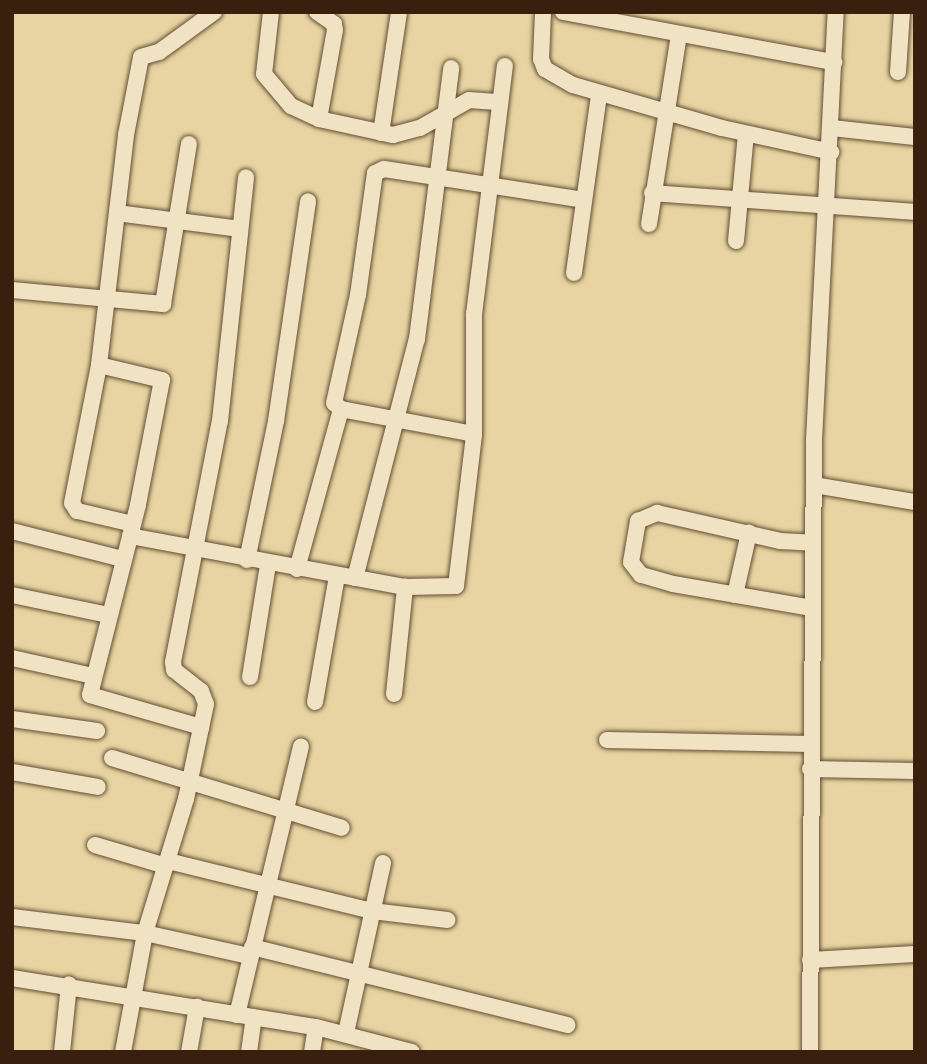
<!DOCTYPE html>
<style>
body{margin:0}
#map{position:relative;width:927px;height:1064px;overflow:hidden;background:#e7d4a2;font-family:Cardo,serif}
div>[style]{position:absolute}
.roads{filter:drop-shadow(0 0 2px #644d33) drop-shadow(0 0 2px #644d33)}
.street>*{height:16px;margin:-8px;padding:0 8px;transform-origin:8px;border-radius:8px;background:#efe3c3}
span{translate:-50% -50%;white-space:nowrap;text-align:center;line-height:1.15;-webkit-text-stroke:5px #efe3c3;paint-order:stroke}
.frame{position:absolute;inset:0;border:14px solid #39200e;pointer-events:none}
</style>
<div id="map">
<div class="roads">
<div class="street">
<i style="left:271px;top:12px;width:62px;rotate:96.4deg"></i>
<i style="left:264px;top:74px;width:42px;rotate:49.8deg"></i>
<i style="left:291px;top:106px;width:31px;rotate:25deg"></i>
<i style="left:319px;top:119px;width:76px;rotate:12.2deg"></i>
<i style="left:393px;top:135px;width:28px;rotate:-15deg"></i>
<i style="left:420px;top:128px;width:56px;rotate:-29.7deg"></i>
<i style="left:469px;top:100px;width:31px;rotate:4deg"></i>
<i style="left:317px;top:12px;width:21px;rotate:35deg"></i>
<i style="left:334px;top:24px;width:6px;rotate:81deg"></i>
<i style="left:335px;top:30px;width:90px;rotate:100.2deg"></i>
<i style="left:543px;top:12px;width:47px;rotate:92.4deg"></i>
<i style="left:541px;top:59px;width:11px;rotate:68deg"></i>
<i style="left:545px;top:69px;width:32px;rotate:30deg"></i>
<i style="left:573px;top:85px;width:155px;rotate:16.1deg"></i>
<i style="left:722px;top:128px;width:112px;rotate:12.4deg"></i>
<i style="left:563px;top:12px;width:276px;rotate:10.5deg"></i>
<i style="left:898px;top:72px;width:60px;rotate:-86.2deg"></i>
<i style="left:832px;top:128px;width:83px;rotate:6.2deg"></i>
<i style="left:381px;top:133px;width:122px;rotate:-81.5deg"></i>
<i style="left:652px;top:193px;width:264px;rotate:4.1deg"></i>
<i style="left:117px;top:213px;width:124px;rotate:7.4deg"></i>
<i style="left:649px;top:224px;width:191px;rotate:-81deg"></i>
<i style="left:736px;top:241px;width:107px;rotate:-84.7deg"></i>
<i style="left:574px;top:273px;width:181px;rotate:-82deg"></i>
<i style="left:12px;top:290px;width:152px;rotate:5.3deg"></i>
<i style="left:163px;top:304px;width:162px;rotate:-80.8deg"></i>
<i style="left:99px;top:365px;width:65px;rotate:13.4deg"></i>
<i style="left:162px;top:380px;width:127px;rotate:100.9deg"></i>
<i style="left:138px;top:505px;width:196px;rotate:104.2deg"></i>
<i style="left:90px;top:695px;width:116px;rotate:16.1deg"></i>
<i style="left:474px;top:434px;width:135px;rotate:-169.4deg"></i>
<i style="left:341px;top:409px;width:9px;rotate:-139deg"></i>
<i style="left:334px;top:403px;width:111px;rotate:-77.5deg"></i>
<i style="left:358px;top:295px;width:123px;rotate:-82.1deg"></i>
<i style="left:375px;top:173px;width:10px;rotate:-24deg"></i>
<i style="left:384px;top:169px;width:202px;rotate:8.8deg"></i>
<i style="left:814px;top:485px;width:102px;rotate:9.6deg"></i>
<i style="left:133px;top:524px;width:57px;rotate:-166.9deg"></i>
<i style="left:77px;top:511px;width:9px;rotate:-122deg"></i>
<i style="left:72px;top:503px;width:141px;rotate:-78.9deg"></i>
<i style="left:99px;top:365px;width:232px;rotate:-83.3deg"></i>
<i style="left:126px;top:135px;width:79px;rotate:-79.1deg"></i>
<i style="left:141px;top:57px;width:19px;rotate:-16deg"></i>
<i style="left:159px;top:52px;width:68px;rotate:-36deg"></i>
<i style="left:12px;top:531px;width:114px;rotate:14.2deg"></i>
<i style="left:130px;top:536px;width:280px;rotate:10.5deg"></i>
<i style="left:405px;top:587px;width:51px;rotate:-1.1deg"></i>
<i style="left:456px;top:586px;width:153px;rotate:-83.2deg"></i>
<i style="left:474px;top:434px;width:120px;rotate:-90deg"></i>
<i style="left:474px;top:314px;width:250px;rotate:-82.9deg"></i>
<i style="left:247px;top:560px;width:142px;rotate:-78.2deg"></i>
<i style="left:276px;top:421px;width:222px;rotate:-81.7deg"></i>
<i style="left:297px;top:569px;width:166px;rotate:-74.6deg"></i>
<i style="left:355px;top:578px;width:247px;rotate:-75.5deg"></i>
<i style="left:417px;top:339px;width:273px;rotate:-82.8deg"></i>
<i style="left:12px;top:595px;width:99px;rotate:11.7deg"></i>
<i style="left:735px;top:595px;width:64px;rotate:-77.3deg"></i>
<i style="left:812px;top:608px;width:141px;rotate:-170.2deg"></i>
<i style="left:673px;top:584px;width:33px;rotate:-164deg"></i>
<i style="left:641px;top:575px;width:16px;rotate:-128deg"></i>
<i style="left:631px;top:562px;width:42px;rotate:-80.3deg"></i>
<i style="left:638px;top:521px;width:21px;rotate:-23deg"></i>
<i style="left:657px;top:513px;width:126px;rotate:12.8deg"></i>
<i style="left:780px;top:541px;width:33px;rotate:3deg"></i>
<i style="left:12px;top:658px;width:83px;rotate:12.5deg"></i>
<i style="left:250px;top:677px;width:114px;rotate:-80.9deg"></i>
<i style="left:394px;top:694px;width:108px;rotate:-84.1deg"></i>
<i style="left:315px;top:702px;width:128px;rotate:-80.1deg"></i>
<i style="left:12px;top:719px;width:86px;rotate:8deg"></i>
<i style="left:607px;top:740px;width:203px;rotate:1.1deg"></i>
<i style="left:112px;top:758px;width:240px;rotate:16.9deg"></i>
<i style="left:810px;top:769px;width:105px;rotate:1.1deg"></i>
<i style="left:12px;top:772px;width:87px;rotate:9.9deg"></i>
<i style="left:95px;top:845px;width:74px;rotate:16.5deg"></i>
<i style="left:168px;top:861px;width:210px;rotate:13.8deg"></i>
<i style="left:372px;top:911px;width:76px;rotate:6.8deg"></i>
<i style="left:12px;top:917px;width:134px;rotate:6.9deg"></i>
<i style="left:145px;top:933px;width:107px;rotate:12.5deg"></i>
<i style="left:252px;top:947px;width:325px;rotate:13.9deg"></i>
<i style="left:810px;top:960px;width:105px;rotate:-3.3deg"></i>
<i style="left:12px;top:978px;width:308px;rotate:9.2deg"></i>
<i style="left:316px;top:1027px;width:99px;rotate:14.6deg"></i>
<i style="left:237px;top:1015px;width:276px;rotate:-76.6deg"></i>
<i style="left:346px;top:1033px;width:174px;rotate:-77.7deg"></i>
<i style="left:62px;top:1052px;width:68px;rotate:-84.1deg"></i>
<i style="left:123px;top:1052px;width:121px;rotate:-79.5deg"></i>
<i style="left:145px;top:933px;width:140px;rotate:-73deg"></i>
<i style="left:186px;top:799px;width:97px;rotate:-78.1deg"></i>
<i style="left:206px;top:704px;width:14px;rotate:-111deg"></i>
<i style="left:201px;top:691px;width:34px;rotate:-142deg"></i>
<i style="left:174px;top:670px;width:8px;rotate:-97deg"></i>
<i style="left:173px;top:662px;width:246px;rotate:-79deg"></i>
<i style="left:220px;top:421px;width:245px;rotate:-83.9deg"></i>
<i style="left:189px;top:1052px;width:46px;rotate:-79.9deg"></i>
<i style="left:249px;top:1052px;width:35px;rotate:-82deg"></i>
<i style="left:312px;top:1052px;width:25px;rotate:-81deg"></i>
<i style="left:810px;top:1052px;width:612px;rotate:-89.63deg"></i>
<i style="left:814px;top:440px;width:429px;rotate:-87.1deg"></i>
</div>
</div>
<div class="frame"></div>
</div>
